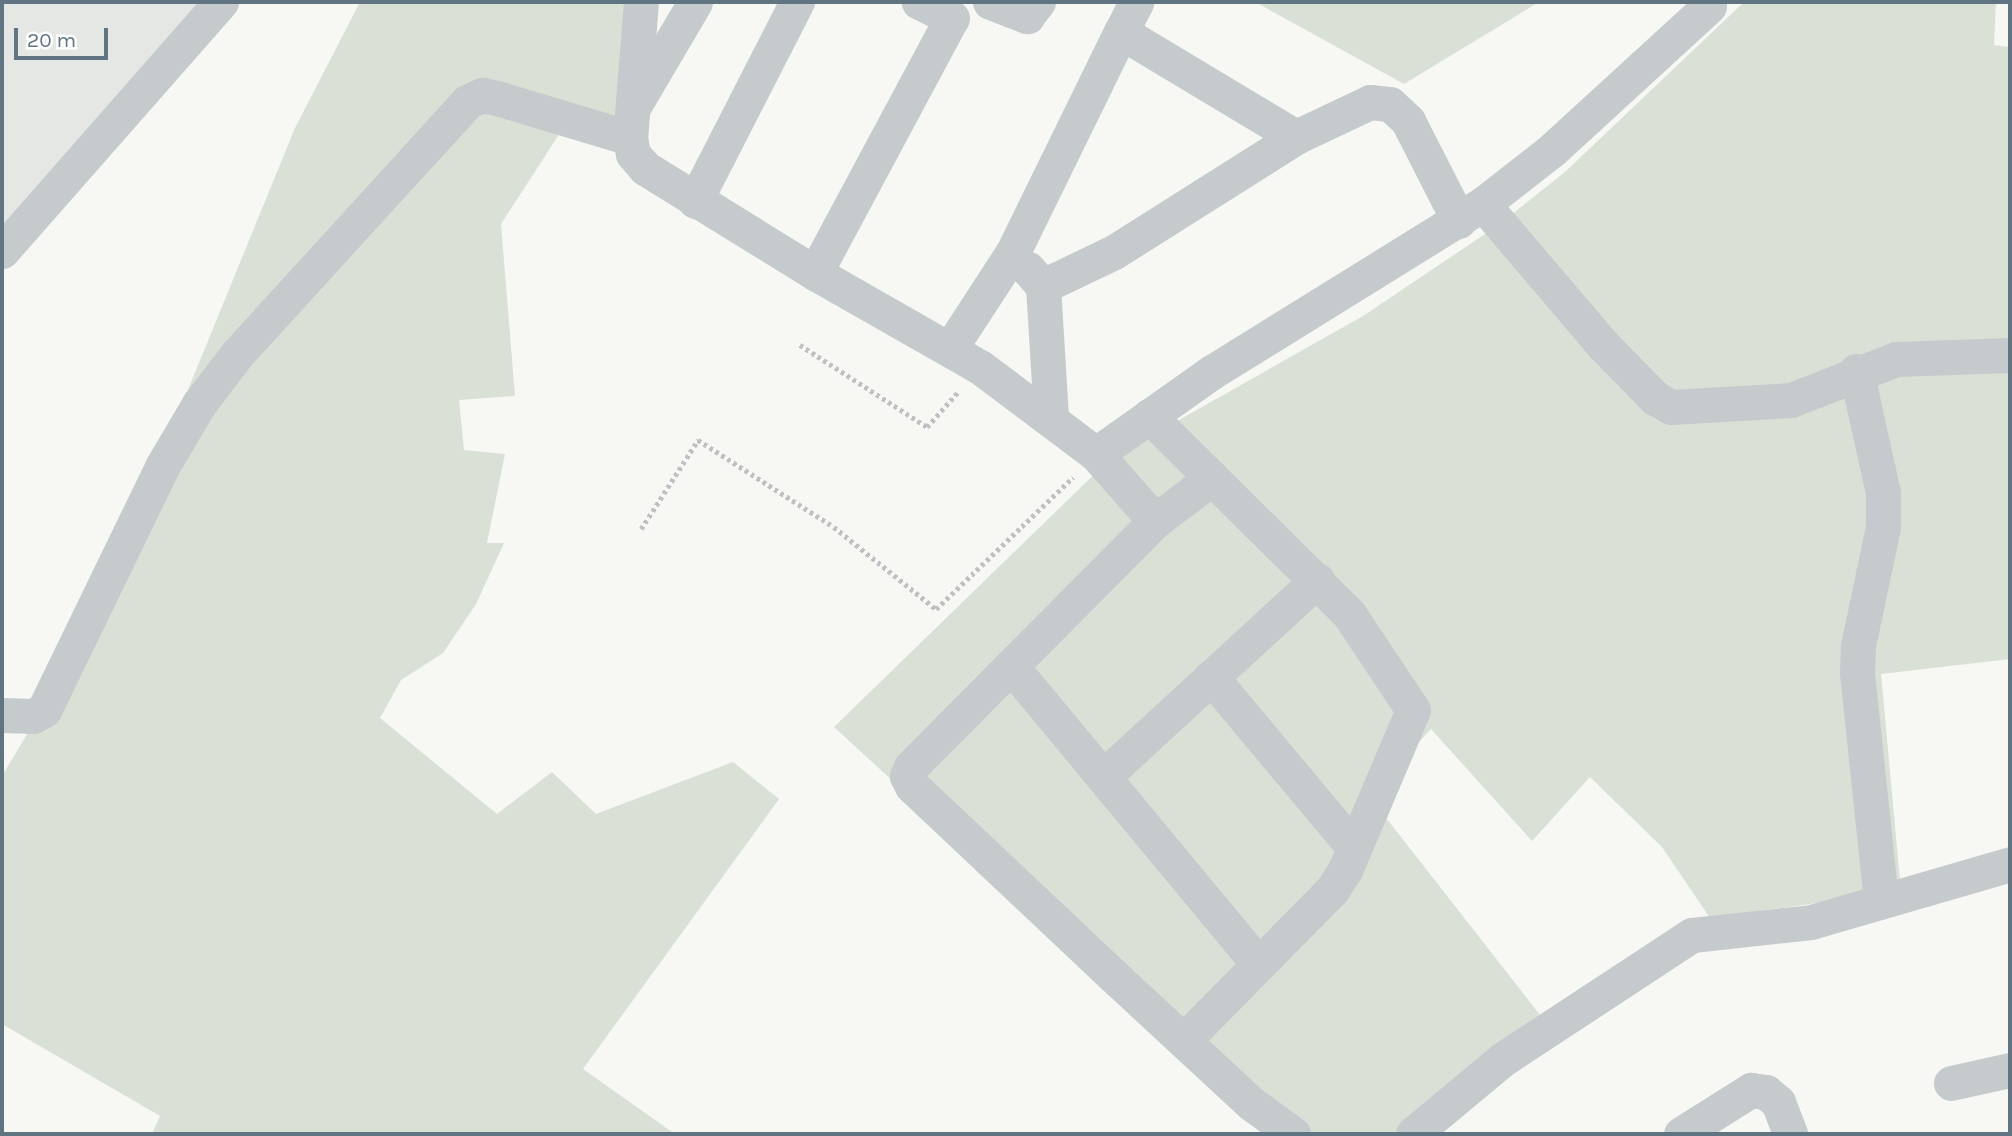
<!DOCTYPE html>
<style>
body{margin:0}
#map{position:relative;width:2012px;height:1136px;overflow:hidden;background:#f7f7f4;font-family:Karla,sans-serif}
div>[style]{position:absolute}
.built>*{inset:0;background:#e5e7e5}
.green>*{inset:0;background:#d9e0d5}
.path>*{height:4.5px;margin-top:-2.25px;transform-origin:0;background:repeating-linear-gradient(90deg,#bec1c3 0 3.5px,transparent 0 7px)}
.minor>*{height:35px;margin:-17.5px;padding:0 17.5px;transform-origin:17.5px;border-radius:17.5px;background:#c5cacc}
span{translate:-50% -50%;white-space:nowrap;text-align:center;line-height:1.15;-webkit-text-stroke:7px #fff;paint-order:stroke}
.frame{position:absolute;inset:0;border:4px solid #607581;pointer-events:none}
.scale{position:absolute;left:14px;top:28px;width:94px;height:32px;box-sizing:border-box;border:4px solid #607581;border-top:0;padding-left:9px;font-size:21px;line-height:24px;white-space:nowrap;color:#607581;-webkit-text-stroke:5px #fff;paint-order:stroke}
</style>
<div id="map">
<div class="built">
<i style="clip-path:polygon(2px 2px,201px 2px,2px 232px)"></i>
</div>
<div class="green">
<i style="clip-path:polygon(360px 2px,635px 2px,623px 150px,567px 122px,501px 224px,515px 396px,459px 400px,464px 450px,505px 454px,487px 543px,504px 543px,476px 604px,443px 653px,401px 680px,380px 718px,497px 814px,552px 772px,596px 814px,733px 762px,779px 799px,583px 1069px,675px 1134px,152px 1134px,160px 1116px,2px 1024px,2px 776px,91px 627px,295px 128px)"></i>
<i style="clip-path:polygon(1255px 2px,1539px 2px,1404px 84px)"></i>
<i style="clip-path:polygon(1744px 2px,1996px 2px,1994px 45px,2010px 47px,2010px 659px,1881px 674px,1901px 891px,1710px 918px,1662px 847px,1590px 777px,1532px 841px,1431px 729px,1369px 796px,1551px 1029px,1418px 1134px,1277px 1134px,834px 727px,1110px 459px,1363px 316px,1497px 226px,1565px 172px)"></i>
</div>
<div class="path">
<i style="left:800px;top:345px;width:151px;rotate:32.8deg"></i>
<i style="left:927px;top:427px;width:47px;rotate:-48.5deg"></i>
<i style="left:641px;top:529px;width:106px;rotate:-57.4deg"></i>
<i style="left:698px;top:440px;width:161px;rotate:32.6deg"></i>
<i style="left:834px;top:527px;width:131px;rotate:38.8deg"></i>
<i style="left:936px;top:609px;width:190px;rotate:-43.9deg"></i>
</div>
<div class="minor">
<i style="left:641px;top:2px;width:136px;rotate:94.6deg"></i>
<i style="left:630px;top:138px;width:16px;rotate:79deg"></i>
<i style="left:633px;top:154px;width:18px;rotate:49deg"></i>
<i style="left:645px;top:168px;width:200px;rotate:31.7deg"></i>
<i style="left:815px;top:273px;width:190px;rotate:29.7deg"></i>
<i style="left:980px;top:367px;width:145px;rotate:36.9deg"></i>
<i style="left:1096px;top:454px;width:89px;rotate:48.6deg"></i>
<i style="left:990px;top:2px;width:40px;rotate:21deg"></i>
<i style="left:1027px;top:16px;width:18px;rotate:-52deg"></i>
<i style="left:1121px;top:32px;width:34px;rotate:-63deg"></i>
<i style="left:635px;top:104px;width:118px;rotate:-59.5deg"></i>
<i style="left:695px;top:201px;width:224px;rotate:-62.9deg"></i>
<i style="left:1483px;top:204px;width:184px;rotate:49.6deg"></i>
<i style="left:1602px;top:344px;width:76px;rotate:45.5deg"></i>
<i style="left:1655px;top:398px;width:18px;rotate:29deg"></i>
<i style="left:1671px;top:407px;width:120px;rotate:-3.3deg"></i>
<i style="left:1791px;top:400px;width:113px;rotate:-21.3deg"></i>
<i style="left:1896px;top:359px;width:114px;rotate:-2deg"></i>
<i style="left:2px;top:251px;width:332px;rotate:-48.7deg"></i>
<i style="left:1028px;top:269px;width:23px;rotate:49deg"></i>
<i style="left:1043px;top:286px;width:131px;rotate:86.5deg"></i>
<i style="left:815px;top:273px;width:289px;rotate:-61.8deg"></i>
<i style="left:952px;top:18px;width:37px;rotate:-154deg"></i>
<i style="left:1043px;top:286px;width:79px;rotate:-25.6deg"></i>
<i style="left:1114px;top:252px;width:215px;rotate:-32.3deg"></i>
<i style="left:1296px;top:137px;width:82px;rotate:-25.3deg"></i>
<i style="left:1370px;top:102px;width:20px;rotate:6deg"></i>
<i style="left:1390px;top:104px;width:25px;rotate:43deg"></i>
<i style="left:1408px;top:121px;width:112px;rotate:63deg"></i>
<i style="left:951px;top:347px;width:113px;rotate:-56.9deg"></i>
<i style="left:1013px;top:252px;width:245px;rotate:-63.9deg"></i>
<i style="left:1121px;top:32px;width:204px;rotate:31deg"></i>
<i style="left:1856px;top:371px;width:125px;rotate:77.5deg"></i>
<i style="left:1883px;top:493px;width:34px;rotate:90deg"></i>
<i style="left:1883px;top:527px;width:122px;rotate:101.9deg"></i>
<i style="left:1858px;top:646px;width:27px;rotate:92deg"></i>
<i style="left:1857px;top:673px;width:230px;rotate:84deg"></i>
<i style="left:1149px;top:416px;width:281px;rotate:44.7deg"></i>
<i style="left:1349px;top:614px;width:115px;rotate:56.3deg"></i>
<i style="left:1413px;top:710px;width:174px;rotate:113deg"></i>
<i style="left:1345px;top:870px;width:24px;rotate:123deg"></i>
<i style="left:1332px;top:890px;width:211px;rotate:134.6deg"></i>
<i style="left:1096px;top:454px;width:142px;rotate:-35.3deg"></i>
<i style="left:1212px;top:372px;width:319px;rotate:-31.8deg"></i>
<i style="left:1483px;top:204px;width:88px;rotate:-38deg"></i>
<i style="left:1552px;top:150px;width:213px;rotate:-42.5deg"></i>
<i style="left:1212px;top:478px;width:71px;rotate:143deg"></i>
<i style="left:1155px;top:521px;width:346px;rotate:134.8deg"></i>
<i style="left:911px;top:767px;width:10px;rotate:114deg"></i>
<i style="left:907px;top:776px;width:11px;rotate:63deg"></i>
<i style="left:912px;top:786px;width:284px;rotate:43.3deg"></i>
<i style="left:1119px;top:981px;width:181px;rotate:42.8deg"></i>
<i style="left:1252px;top:1104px;width:51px;rotate:36.2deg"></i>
<i style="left:1011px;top:666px;width:387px;rotate:50.3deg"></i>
<i style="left:1211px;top:677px;width:222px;rotate:50.1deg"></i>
<i style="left:2px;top:715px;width:31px;rotate:2deg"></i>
<i style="left:33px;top:716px;width:13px;rotate:-29deg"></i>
<i style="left:44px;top:710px;width:272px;rotate:-64.1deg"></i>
<i style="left:163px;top:465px;width:71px;rotate:-59.5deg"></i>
<i style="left:199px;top:404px;width:64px;rotate:-52.6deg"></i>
<i style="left:238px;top:353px;width:340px;rotate:-47.6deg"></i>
<i style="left:467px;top:102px;width:17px;rotate:-25deg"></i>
<i style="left:482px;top:95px;width:15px;rotate:11deg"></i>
<i style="left:497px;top:98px;width:139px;rotate:16.7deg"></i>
<i style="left:1103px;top:777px;width:291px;rotate:-42.6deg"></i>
<i style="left:1951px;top:1083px;width:60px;rotate:-12.4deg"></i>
<i style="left:1413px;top:1134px;width:117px;rotate:-39.8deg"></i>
<i style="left:1503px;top:1059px;width:226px;rotate:-33.3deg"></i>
<i style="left:1692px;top:935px;width:120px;rotate:-6.2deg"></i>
<i style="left:1811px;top:922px;width:207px;rotate:-16.2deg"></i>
<i style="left:1681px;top:1134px;width:83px;rotate:-32.2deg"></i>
<i style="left:1751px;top:1090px;width:15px;rotate:8deg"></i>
<i style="left:1766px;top:1092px;width:16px;rotate:40deg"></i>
<i style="left:1778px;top:1102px;width:34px;rotate:69deg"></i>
</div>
<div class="frame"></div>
<div class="scale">20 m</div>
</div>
